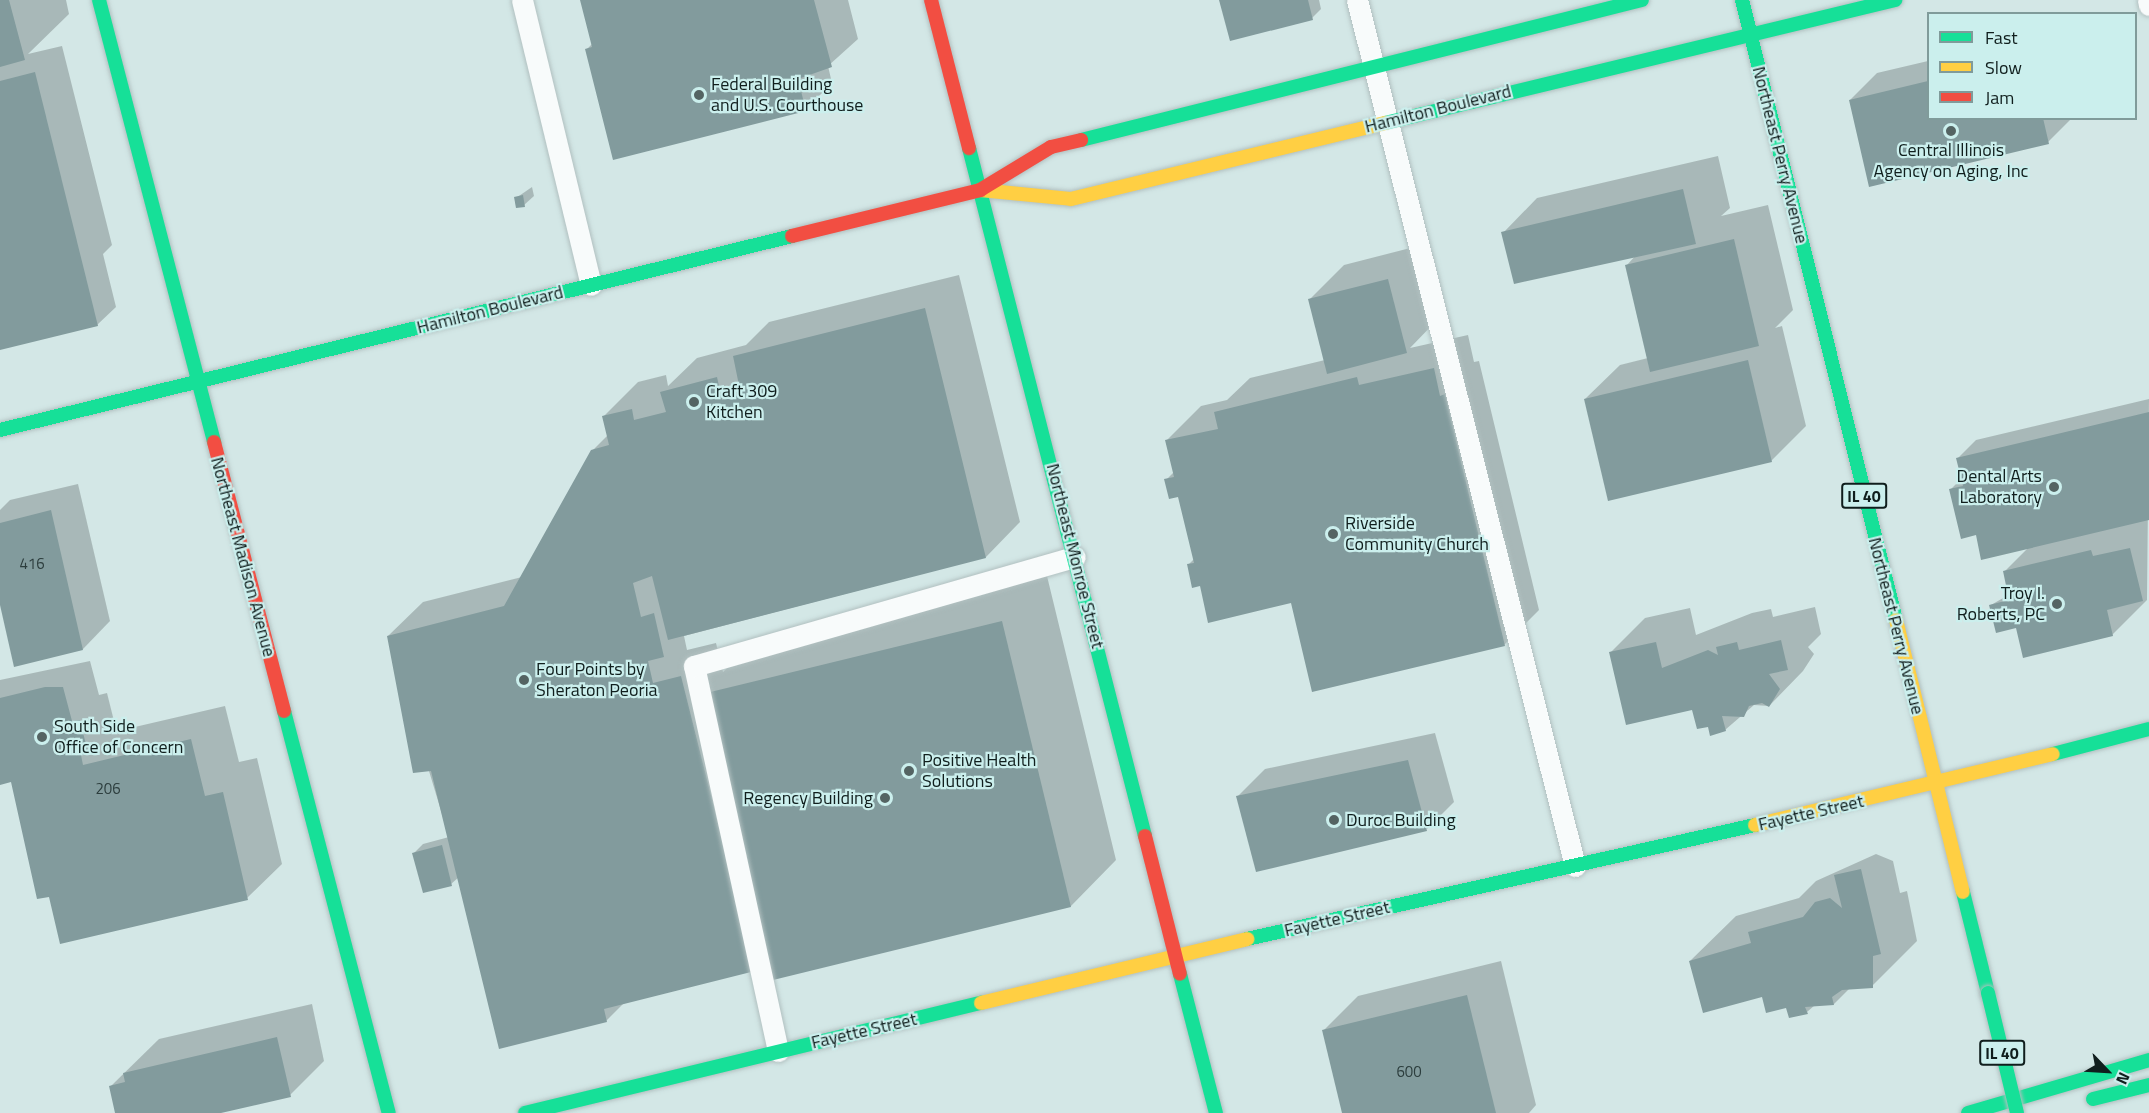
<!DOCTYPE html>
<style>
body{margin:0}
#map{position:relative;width:2149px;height:1113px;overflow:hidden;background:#d3e7e6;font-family:"Titillium Web",sans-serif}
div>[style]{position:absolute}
.shadow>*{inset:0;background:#0003}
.building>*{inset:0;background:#829b9d}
.roads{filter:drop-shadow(0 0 2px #b1c0c0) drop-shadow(0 0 2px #b1c0c0)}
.lane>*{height:21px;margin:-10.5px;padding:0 10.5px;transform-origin:10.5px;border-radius:10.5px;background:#f8fbfb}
.fast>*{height:14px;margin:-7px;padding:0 7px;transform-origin:7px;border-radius:7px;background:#16e098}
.slow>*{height:14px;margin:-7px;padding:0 7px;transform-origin:7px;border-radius:7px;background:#ffcf43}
.jam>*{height:14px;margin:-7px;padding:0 7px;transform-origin:7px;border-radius:7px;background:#f24e42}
.bridges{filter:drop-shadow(0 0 2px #b1c0c0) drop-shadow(0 0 2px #b1c0c0)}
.fast-bridge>*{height:14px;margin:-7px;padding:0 7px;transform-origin:7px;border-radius:7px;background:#16e098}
.dots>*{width:16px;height:16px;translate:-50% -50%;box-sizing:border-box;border:3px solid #cbefed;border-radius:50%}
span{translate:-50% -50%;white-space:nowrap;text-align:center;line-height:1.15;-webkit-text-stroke:4.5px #cbefed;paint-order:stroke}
.number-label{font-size:15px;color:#2c3d3d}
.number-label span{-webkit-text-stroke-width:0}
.shield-label span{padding:2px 4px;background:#cbefed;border:2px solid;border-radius:4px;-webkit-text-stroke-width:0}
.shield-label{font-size:16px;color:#101e1d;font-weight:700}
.poi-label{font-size:18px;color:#101e1d}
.left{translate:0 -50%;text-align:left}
.right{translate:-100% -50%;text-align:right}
.street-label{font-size:18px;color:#101e1d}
.legend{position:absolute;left:1927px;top:12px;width:210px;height:108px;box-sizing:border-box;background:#cbefed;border:2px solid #809b9a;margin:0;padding:8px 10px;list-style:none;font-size:18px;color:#101e1d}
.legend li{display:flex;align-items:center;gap:12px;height:30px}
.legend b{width:30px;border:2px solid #809b9a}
.north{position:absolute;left:2077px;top:1041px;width:60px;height:60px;-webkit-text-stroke:4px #cbefed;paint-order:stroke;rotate:115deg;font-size:16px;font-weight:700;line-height:24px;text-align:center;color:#101e1d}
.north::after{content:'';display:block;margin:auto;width:21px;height:27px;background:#101e1d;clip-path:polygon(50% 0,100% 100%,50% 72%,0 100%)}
</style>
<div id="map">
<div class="shadow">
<i style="clip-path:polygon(0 0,66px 0,69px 14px,28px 54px,62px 46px,112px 245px,103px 254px,116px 307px,97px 325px,0 348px)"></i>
<i style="clip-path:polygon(581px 0,848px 0,858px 39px,828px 66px,832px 83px,805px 110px,587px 49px,592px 44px)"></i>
<i style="clip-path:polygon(1221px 0,1319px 0,1321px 9px,1312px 18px)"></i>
<i style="clip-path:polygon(1928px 61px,1928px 118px,2072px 118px,2048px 142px,1870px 185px,1850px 100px,1877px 73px)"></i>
<i style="clip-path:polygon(1718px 156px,1730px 208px,1721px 216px,1768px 205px,1793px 310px,1775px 328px,1782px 326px,1806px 426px,1771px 461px,1585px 399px,1620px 365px,1648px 358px,1627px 265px,1636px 255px,1503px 233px,1537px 198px)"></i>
<i style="clip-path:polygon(532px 187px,534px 196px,524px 205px,516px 198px)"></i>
<i style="clip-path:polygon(1422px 245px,1440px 317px,1410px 348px,1468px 335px,1474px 362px,1479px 361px,1539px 610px,1504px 645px,1201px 584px,1188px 565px,1194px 559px,1179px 495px,1166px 480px,1174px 472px,1167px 440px,1201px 406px,1227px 400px,1250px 378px,1325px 360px,1309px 300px,1344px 265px)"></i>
<i style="clip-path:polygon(959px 275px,1020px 522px,986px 557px,684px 636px,687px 650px,716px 643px,723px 672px,745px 650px,1047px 576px,1116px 860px,1071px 906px,765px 959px,625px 1002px,606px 1021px,459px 877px,451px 884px,414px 853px,423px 844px,449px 837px,388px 636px,423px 602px,522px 577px,592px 451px,608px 435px,603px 417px,638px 382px,666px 375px,668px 386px,697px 358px,746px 345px,769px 322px)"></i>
<i style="clip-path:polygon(2149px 399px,2147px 600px,2112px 635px,2017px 625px,1991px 605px,2010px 594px,2004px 572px,2028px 548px,1977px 534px,1950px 490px,1963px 477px,1958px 458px,1976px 440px)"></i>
<i style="clip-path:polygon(78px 484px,110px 621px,83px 649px,15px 665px,0 599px,0 510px,10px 500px)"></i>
<i style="clip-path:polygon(1815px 607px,1821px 634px,1808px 647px,1814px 654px,1803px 671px,1769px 706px,1754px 705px,1725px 730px,1709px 726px,1693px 709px,1610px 653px,1645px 618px,1690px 608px,1696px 635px,1752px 613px,1771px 609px,1773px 617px)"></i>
<i style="clip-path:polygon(90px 661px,99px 695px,107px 693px,115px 725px,109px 733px,225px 706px,239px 762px,257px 758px,282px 864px,247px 898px,50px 895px,12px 781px,0 784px,0 680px)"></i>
<i style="clip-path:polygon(1435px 733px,1454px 802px,1427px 829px,1238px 796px,1265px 769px)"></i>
<i style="clip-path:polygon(1876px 854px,1893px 861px,1900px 893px,1907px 891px,1917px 941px,1872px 986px,1850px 988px,1834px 1004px,1815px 1005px,1807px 1012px,1690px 961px,1736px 916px,1799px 898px,1816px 881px)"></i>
<i style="clip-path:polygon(1501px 961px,1536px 1105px,1529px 1113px,1344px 1113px,1323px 1031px,1358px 996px)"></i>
<i style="clip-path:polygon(312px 1004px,324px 1061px,290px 1095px,214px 1113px,117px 1113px,111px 1086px,159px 1039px)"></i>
</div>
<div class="building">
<i style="clip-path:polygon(0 0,9px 0,25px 60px,0 67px)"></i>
<i style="clip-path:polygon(580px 0,814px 0,832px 67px,798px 79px,806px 111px,613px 160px,585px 49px,592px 47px)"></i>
<i style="clip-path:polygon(1219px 0,1308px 0,1313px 20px,1230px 41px)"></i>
<i style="clip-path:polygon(35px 72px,98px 326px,0 350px,0 81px)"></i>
<i style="clip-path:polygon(1928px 81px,1928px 118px,2043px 118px,2049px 144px,1869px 187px,1849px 100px)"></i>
<i style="clip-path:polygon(1683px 189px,1696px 244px,1514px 284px,1501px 232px)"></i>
<i style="clip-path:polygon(523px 195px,525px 207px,516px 208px,514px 197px)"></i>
<i style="clip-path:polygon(1734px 239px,1759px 346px,1650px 372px,1625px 265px)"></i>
<i style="clip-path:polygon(1388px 279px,1407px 353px,1327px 374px,1308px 299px)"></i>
<i style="clip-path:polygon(925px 308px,986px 558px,668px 640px,652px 576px,633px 583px,641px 617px,654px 613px,664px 657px,648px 661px,653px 683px,681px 676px,755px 971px,604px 1009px,607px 1022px,499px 1049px,431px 771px,413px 773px,387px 636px,504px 606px,591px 450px,609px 445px,602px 416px,632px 409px,634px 420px,666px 412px,660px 392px,717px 377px,722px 400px,741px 395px,733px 356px)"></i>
<i style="clip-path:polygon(1748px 360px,1772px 462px,1608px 501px,1584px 399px)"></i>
<i style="clip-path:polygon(1434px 368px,1440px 396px,1445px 394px,1505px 646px,1312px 692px,1291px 603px,1208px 623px,1200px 586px,1192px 588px,1187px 564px,1194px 563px,1178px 497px,1169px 499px,1164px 479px,1174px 477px,1165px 440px,1218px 429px,1214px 412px,1357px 377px,1359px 385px)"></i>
<i style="clip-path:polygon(2149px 412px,2149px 520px,1981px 560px,1976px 535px,1961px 539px,1949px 489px,1963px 486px,1956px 458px)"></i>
<i style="clip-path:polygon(51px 510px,83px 650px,14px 667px,0 605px,0 523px)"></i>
<i style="clip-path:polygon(2130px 548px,2143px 601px,2107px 610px,2113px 636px,2023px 658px,2016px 628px,1996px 633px,1989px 605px,2009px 600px,2003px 571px,2091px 550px,2093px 556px)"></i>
<i style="clip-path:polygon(1002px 621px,1071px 907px,769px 981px,698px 695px)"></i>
<i style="clip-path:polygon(1781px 640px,1788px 670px,1769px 674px,1780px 689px,1769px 707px,1762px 703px,1749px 706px,1744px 717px,1722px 716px,1726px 731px,1710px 736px,1708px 727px,1697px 729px,1692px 710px,1626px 725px,1609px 652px,1656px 642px,1662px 668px,1708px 650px,1718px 655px,1716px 647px,1737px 642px,1739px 650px)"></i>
<i style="clip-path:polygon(45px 687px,63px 687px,72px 721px,80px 720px,88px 753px,81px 755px,83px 765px,191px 739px,205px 796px,223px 792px,248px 900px,60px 944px,49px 897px,37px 899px,11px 782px,0 785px,0 698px)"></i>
<i style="clip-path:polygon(1408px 760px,1427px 831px,1256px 872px,1236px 796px)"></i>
<i style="clip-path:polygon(442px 845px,452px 886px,423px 893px,412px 853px)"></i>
<i style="clip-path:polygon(1861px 869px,1881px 954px,1873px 956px,1873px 988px,1842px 990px,1832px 997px,1834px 1005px,1805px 1007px,1808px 1014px,1789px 1018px,1786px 1008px,1766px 1013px,1762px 997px,1703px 1013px,1689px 961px,1751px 943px,1748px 932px,1803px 917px,1815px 902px,1830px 898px,1842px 908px,1834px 875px)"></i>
<i style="clip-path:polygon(1467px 995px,1496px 1113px,1342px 1113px,1322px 1030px)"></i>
<i style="clip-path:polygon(277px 1037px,291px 1097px,221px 1113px,115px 1113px,109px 1086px,125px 1082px,123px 1073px)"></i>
</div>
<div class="roads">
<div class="lane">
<i style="left:522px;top:0;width:293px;rotate:76.4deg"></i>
<i style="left:1357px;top:0;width:893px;rotate:75.87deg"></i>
<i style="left:2148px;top:0;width:5px;rotate:79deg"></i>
<i style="left:778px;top:1051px;width:394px;rotate:-102.3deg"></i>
<i style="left:694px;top:666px;width:396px;rotate:-16deg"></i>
</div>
<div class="fast">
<i style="left:99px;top:0;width:457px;rotate:75.4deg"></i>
<i style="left:1742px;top:0;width:639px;rotate:76.05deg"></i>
<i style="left:1385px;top:123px;width:525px;rotate:-13.56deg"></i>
<i style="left:1081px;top:140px;width:578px;rotate:-14.01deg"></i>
<i style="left:969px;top:148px;width:710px;rotate:75.65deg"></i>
<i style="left:0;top:430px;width:815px;rotate:-13.76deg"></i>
<i style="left:284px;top:711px;width:415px;rotate:75.4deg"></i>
<i style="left:2053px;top:754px;width:99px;rotate:-14.6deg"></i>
<i style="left:1963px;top:892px;width:104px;rotate:76.1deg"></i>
<i style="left:1247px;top:939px;width:521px;rotate:-12.65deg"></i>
<i style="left:1180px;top:974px;width:144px;rotate:75.5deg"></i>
<i style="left:2093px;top:1099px;width:58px;rotate:-14deg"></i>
<i style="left:525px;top:1113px;width:469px;rotate:-13.6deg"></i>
<i style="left:1968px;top:1113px;width:189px;rotate:-16.3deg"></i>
</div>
<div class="slow">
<i style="left:980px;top:190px;width:91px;rotate:5.6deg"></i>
<i style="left:1071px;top:199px;width:323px;rotate:-13.6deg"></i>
<i style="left:1896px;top:620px;width:280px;rotate:76.2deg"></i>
<i style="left:1755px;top:825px;width:306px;rotate:-13.4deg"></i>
<i style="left:981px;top:1003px;width:274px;rotate:-13.5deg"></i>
</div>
<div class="jam">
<i style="left:931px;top:0;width:153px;rotate:75.6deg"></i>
<i style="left:792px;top:236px;width:194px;rotate:-13.7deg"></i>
<i style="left:980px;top:190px;width:83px;rotate:-31.2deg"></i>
<i style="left:1051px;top:147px;width:31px;rotate:-13deg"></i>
<i style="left:214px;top:442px;width:278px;rotate:75.4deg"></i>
<i style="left:1145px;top:836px;width:142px;rotate:75.8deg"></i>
</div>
</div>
<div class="bridges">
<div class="fast-bridge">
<i style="left:1988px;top:993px;width:123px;rotate:76.4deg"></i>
</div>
</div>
<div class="dots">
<i style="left:699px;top:95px;background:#546463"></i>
<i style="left:1951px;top:131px;background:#546463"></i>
<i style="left:694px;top:402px;background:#546463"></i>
<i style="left:2054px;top:487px;background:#546463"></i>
<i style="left:1333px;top:534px;background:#546463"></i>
<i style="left:2057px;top:604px;background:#546463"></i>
<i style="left:524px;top:680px;background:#546463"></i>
<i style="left:42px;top:737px;background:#546463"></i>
<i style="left:909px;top:771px;background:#546463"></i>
<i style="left:885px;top:798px;background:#546463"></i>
<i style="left:1334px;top:820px;background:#546463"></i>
</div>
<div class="number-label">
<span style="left:32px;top:564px">416</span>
<span style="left:108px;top:789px">206</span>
<span style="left:1409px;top:1072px">600</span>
</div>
<div class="shield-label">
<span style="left:1864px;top:496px">IL 40</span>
<span style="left:2002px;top:1053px">IL 40</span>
</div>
<div class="poi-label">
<span class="left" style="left:711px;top:95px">Federal Building<br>and U.S. Courthouse</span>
<span style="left:1951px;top:161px">Central Illinois<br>Agency on Aging, Inc</span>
<span class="left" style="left:706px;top:402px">Craft 309<br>Kitchen</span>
<span class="right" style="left:2042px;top:487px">Dental Arts<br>Laboratory</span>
<span class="left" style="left:1345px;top:534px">Riverside<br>Community Church</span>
<span class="right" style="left:2045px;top:604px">Troy I.<br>Roberts, PC</span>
<span class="left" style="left:536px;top:680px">Four Points by<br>Sheraton Peoria</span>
<span class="left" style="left:54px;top:737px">South Side<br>Office of Concern</span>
<span class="left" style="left:922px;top:771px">Positive Health<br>Solutions</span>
<span class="right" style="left:873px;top:798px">Regency Building</span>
<span class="left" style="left:1346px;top:820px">Duroc Building</span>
</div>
<div class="street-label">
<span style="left:1438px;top:109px;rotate:-14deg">Hamilton Boulevard</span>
<span style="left:1780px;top:155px;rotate:76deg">Northeast Perry Avenue</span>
<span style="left:490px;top:310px;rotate:-14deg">Hamilton Boulevard</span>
<span style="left:1075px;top:556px;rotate:76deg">Northeast Monroe Street</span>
<span style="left:243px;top:557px;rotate:75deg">Northeast Madison Avenue</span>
<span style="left:1896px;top:626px;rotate:76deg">Northeast Perry Avenue</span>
<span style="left:1811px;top:813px;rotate:-13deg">Fayette Street</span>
<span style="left:1337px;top:919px;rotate:-13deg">Fayette Street</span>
<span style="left:864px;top:1031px;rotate:-13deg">Fayette Street</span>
</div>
<ul class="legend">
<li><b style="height:8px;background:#16e098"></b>Fast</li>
<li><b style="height:8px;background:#ffcf43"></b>Slow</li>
<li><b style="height:8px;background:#f24e42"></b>Jam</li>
</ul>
<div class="north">N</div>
</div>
